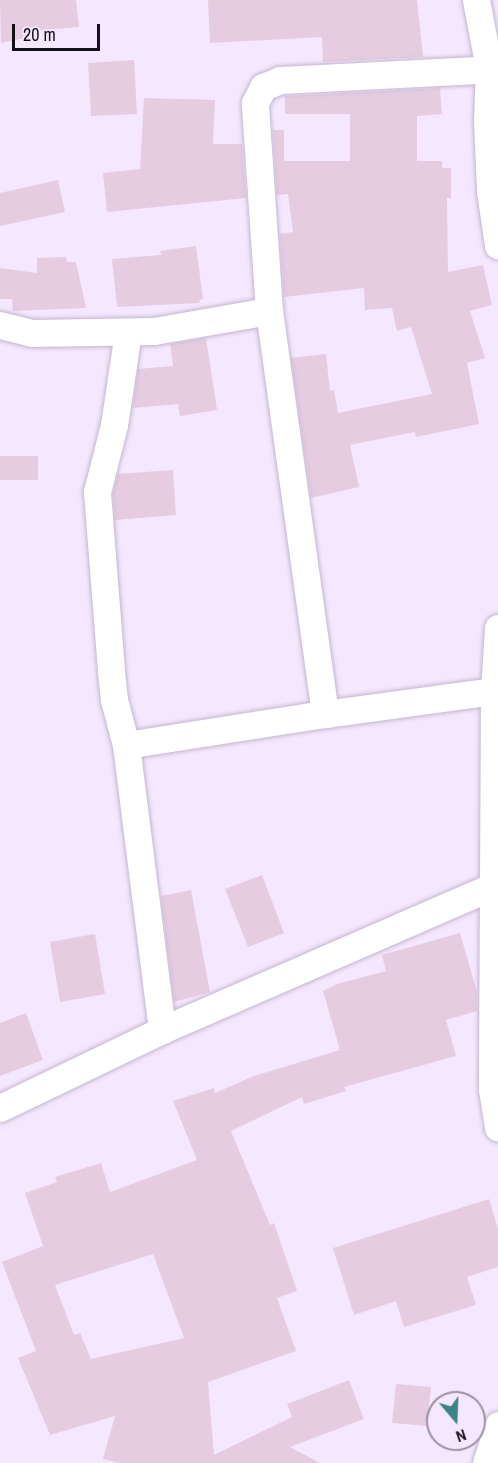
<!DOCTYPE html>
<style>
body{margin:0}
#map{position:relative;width:498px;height:1463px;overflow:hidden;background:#f5e8fe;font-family:"Archivo Narrow",sans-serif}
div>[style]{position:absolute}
.building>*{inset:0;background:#e6cce0}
.roads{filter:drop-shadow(0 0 2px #c6b6d0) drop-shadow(0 0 2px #c6b6d0)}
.street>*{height:27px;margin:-13.5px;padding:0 13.5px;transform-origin:13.5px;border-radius:13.5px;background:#fff}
span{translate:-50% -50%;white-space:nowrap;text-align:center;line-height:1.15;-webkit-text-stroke:4.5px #f5e8fe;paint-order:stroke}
.north{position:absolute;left:426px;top:1391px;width:60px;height:60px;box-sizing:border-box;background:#f5e8fe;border:2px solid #9b91a2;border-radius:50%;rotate:161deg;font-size:16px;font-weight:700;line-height:24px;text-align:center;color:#150f18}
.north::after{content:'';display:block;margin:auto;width:21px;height:27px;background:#3b8485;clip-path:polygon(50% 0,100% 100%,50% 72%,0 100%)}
.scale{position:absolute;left:12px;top:24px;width:88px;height:27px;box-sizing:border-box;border:3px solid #150f18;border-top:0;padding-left:8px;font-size:18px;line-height:21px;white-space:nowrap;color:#150f18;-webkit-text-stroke:4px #f5e8fe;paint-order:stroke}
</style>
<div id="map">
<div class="building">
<i style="clip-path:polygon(0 0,76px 0,79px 27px,40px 30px,40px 35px,1px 43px)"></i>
<i style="clip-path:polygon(208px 0,417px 0,423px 57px,323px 62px,322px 37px,210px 43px)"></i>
<i style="clip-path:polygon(134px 60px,137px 114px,91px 116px,88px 63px)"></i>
<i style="clip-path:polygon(440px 88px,442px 114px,417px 116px,417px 161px,442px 161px,442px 168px,451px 168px,451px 198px,447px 198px,448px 272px,483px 265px,492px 305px,470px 311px,485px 358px,467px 363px,479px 424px,416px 437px,415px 432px,350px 445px,359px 487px,311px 498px,291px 358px,326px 354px,330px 391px,334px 390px,338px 413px,432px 394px,411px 327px,397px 331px,392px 308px,365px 310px,364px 288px,284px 297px,280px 234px,293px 232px,288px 194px,277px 195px,273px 130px,284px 130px,284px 161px,350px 161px,350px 114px,285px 114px,285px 96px)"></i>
<i style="clip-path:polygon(144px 98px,215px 100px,213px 144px,242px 144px,246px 198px,107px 212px,103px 173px,140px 169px)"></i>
<i style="clip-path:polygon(58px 180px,65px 212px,0 226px,0 193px)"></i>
<i style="clip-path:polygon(196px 246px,203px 299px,199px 300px,200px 303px,117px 307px,112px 259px,161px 255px,160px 251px)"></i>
<i style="clip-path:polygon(66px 257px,67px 262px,76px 262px,86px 308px,13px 311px,12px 299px,0 299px,0 268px,37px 273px,37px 258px)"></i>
<i style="clip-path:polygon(206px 338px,217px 410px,180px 416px,178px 404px,133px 408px,138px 369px,173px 366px,170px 344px)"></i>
<i style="clip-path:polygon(0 456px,38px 456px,38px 480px,0 480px)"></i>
<i style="clip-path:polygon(173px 470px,176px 515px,115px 520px,113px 493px,118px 474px)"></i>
<i style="clip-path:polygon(262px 875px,284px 933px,248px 947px,225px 889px)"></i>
<i style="clip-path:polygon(191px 890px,210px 992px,174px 1002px,161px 896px)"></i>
<i style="clip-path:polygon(evenodd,460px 933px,477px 992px,477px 1011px,446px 1020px,456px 1056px,344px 1087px,346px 1091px,304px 1104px,302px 1097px,231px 1131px,270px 1225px,274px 1223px,297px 1291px,277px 1298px,296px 1351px,208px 1382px,214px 1455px,292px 1417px,287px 1404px,349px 1380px,364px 1419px,290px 1447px,320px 1463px,120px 1463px,103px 1459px,115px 1416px,50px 1435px,18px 1358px,36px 1351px,2px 1262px,43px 1246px,25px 1193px,57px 1182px,55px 1177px,101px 1163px,110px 1192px,197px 1160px,173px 1101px,214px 1088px,215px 1093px,254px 1076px,340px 1050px,323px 991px,337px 984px,386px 971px,382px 955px,460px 933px,153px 1254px,184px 1338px,91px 1359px,80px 1333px,74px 1335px,55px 1285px,153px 1254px)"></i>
<i style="clip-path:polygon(95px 934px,105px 994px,60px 1002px,50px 942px)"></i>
<i style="clip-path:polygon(26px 1013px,43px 1060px,0 1076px,0 1023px)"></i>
<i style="clip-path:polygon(489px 1199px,498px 1229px,498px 1267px,467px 1277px,476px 1305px,404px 1327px,396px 1301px,354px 1315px,333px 1248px)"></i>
<i style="clip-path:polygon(396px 1384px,431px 1387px,427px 1426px,392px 1423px)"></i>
</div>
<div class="roads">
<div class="street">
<i style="left:476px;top:0;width:69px;rotate:79.2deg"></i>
<i style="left:489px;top:68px;width:53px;rotate:92.2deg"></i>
<i style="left:487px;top:121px;width:70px;rotate:87.5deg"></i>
<i style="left:490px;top:191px;width:55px;rotate:81.6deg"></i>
<i style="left:0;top:325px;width:33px;rotate:14deg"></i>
<i style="left:32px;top:333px;width:122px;rotate:-0.9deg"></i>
<i style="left:154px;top:331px;width:117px;rotate:-9.9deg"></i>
<i style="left:498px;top:628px;width:63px;rotate:93.6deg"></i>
<i style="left:494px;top:691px;width:398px;rotate:90.3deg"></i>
<i style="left:492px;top:1089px;width:39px;rotate:81deg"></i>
<i style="left:325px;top:714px;width:407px;rotate:-97.9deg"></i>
<i style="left:269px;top:311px;width:208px;rotate:-93.9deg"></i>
<i style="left:255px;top:103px;width:18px;rotate:-63deg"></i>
<i style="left:263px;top:87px;width:18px;rotate:-22deg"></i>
<i style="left:280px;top:80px;width:218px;rotate:-2.9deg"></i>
<i style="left:126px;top:745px;width:47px;rotate:-104.9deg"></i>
<i style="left:114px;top:700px;width:30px;rotate:-96deg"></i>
<i style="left:111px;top:670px;width:179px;rotate:-94.5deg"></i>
<i style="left:97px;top:492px;width:69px;rotate:-75.8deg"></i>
<i style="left:114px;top:425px;width:94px;rotate:-81.4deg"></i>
<i style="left:162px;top:1030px;width:287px;rotate:-97.2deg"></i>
<i style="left:126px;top:745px;width:201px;rotate:-8.9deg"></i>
<i style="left:325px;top:714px;width:171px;rotate:-7.8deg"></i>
<i style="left:0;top:1108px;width:180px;rotate:-25.7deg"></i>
<i style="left:162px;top:1030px;width:363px;rotate:-23.5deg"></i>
<i style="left:486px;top:1463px;width:40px;rotate:-72deg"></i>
</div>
</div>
<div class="north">N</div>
<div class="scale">20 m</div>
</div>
